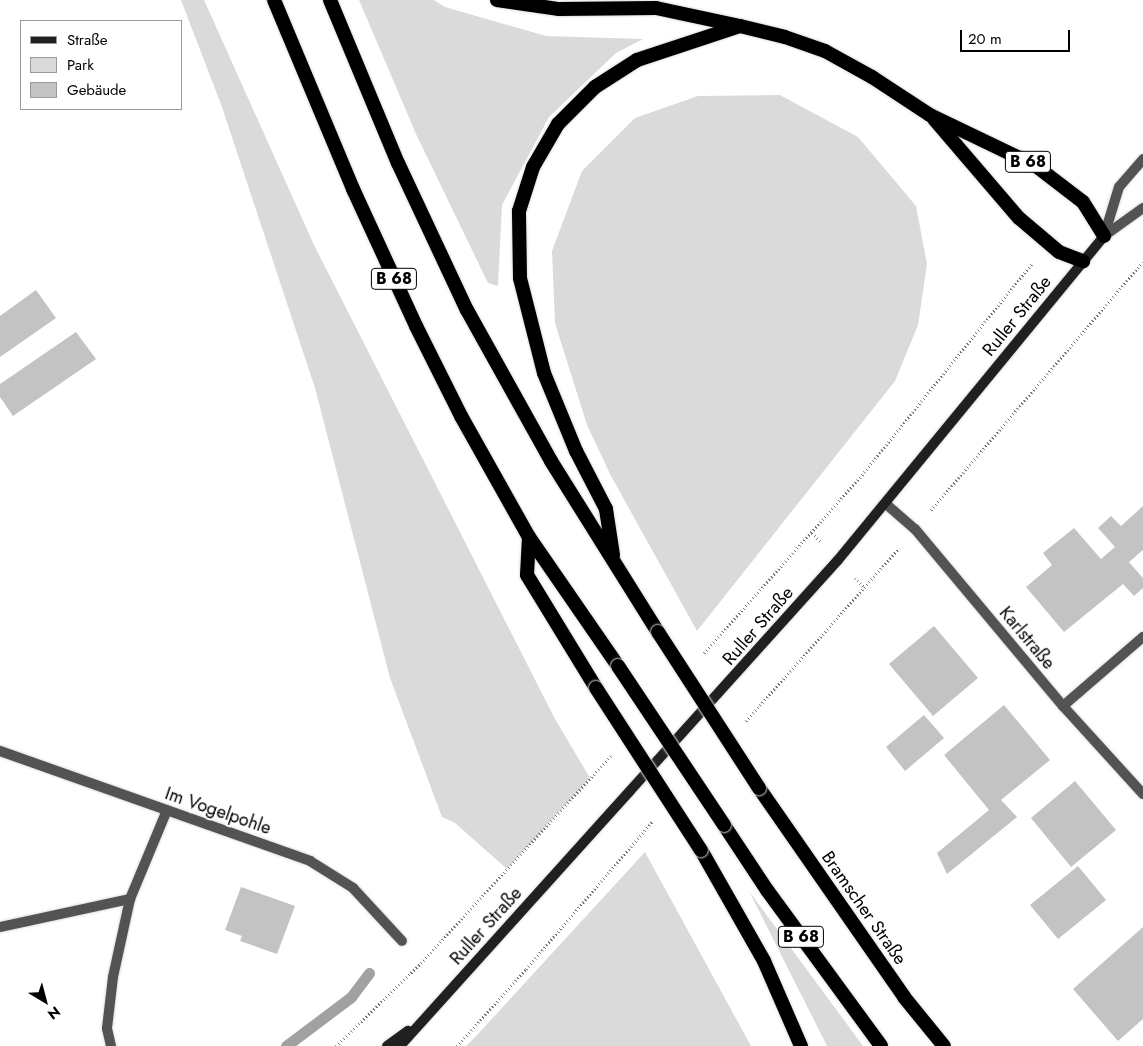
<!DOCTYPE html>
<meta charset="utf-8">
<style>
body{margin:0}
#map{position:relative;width:1143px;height:1046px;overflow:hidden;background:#fff;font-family:Jost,sans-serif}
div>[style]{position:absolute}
.green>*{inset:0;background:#dadada}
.stream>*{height:11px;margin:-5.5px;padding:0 5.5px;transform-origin:5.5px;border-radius:5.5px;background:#a1a1a1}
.building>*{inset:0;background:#c3c3c3}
.path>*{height:3px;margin-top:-1.5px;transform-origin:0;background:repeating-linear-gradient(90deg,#757575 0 1px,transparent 0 3.5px)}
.roads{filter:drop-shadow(0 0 1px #dbdbdb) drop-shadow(0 0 1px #dbdbdb)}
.service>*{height:10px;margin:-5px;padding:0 5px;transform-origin:5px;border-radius:5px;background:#535353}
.minor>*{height:10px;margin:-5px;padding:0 5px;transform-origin:5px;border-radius:5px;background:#535353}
.tertiary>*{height:10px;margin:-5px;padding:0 5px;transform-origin:5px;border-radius:5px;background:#535353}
.secondary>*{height:10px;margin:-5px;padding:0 5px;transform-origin:5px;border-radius:5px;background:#202020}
.trunk>*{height:14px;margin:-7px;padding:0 7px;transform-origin:7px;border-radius:7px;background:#000}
.bridges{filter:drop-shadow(0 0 1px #dbdbdb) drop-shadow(0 0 1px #dbdbdb)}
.trunk-bridge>*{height:14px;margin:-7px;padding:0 7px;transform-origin:7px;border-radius:7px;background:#000}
span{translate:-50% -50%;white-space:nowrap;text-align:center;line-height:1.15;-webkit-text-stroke:4px #fff;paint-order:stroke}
.shield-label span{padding:1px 4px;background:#fff;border:1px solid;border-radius:4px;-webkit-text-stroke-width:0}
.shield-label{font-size:16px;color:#000;font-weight:700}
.street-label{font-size:18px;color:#000}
.legend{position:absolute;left:20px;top:20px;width:162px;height:90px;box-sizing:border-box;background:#fff;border:1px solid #999;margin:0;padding:6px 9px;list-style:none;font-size:15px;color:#000}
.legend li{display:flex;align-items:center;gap:10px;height:25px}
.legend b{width:25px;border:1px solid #999}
.north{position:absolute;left:20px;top:976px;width:50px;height:50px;-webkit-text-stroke:4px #fff;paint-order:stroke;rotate:143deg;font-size:14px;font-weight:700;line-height:20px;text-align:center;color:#000}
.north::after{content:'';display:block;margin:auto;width:18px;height:22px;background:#000;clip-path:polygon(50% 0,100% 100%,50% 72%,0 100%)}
.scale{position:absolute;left:960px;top:30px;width:110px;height:22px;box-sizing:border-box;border:2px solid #000;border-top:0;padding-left:6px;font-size:15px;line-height:18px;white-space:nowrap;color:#000;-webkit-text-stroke:4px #fff;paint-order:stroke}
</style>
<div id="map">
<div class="green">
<i style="clip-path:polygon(181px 0,204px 0,314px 245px,555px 719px,590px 778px,507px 869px,455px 823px,442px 817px,390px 678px,315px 388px,222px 107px)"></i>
<i style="clip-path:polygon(359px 0,434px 0,445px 7px,546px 36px,643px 39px,616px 53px,549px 117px,502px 205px,498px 286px,488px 283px,416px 134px)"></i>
<i style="clip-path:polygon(780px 95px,858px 137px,916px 206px,927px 264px,918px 325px,895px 381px,697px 631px,611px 476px,587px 425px,555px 323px,552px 251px,582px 171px,635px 118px,698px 96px)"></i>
<i style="clip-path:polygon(645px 852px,751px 1046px,466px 1046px,478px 1034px)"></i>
<i style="clip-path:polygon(749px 891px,863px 1046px,827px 1046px)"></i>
</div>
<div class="stream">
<i style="left:286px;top:1046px;width:81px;rotate:-37deg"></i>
<i style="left:351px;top:997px;width:30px;rotate:-53deg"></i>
</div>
<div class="building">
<i style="clip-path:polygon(36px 290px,56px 318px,0 357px,0 316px)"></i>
<i style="clip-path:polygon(76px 332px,96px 359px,13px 416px,0 397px,0 384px)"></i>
<i style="clip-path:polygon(1143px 506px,1143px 550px,1129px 562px,1143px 578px,1143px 588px,1134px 596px,1123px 584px,1064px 632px,1026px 587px,1052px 565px,1043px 553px,1074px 528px,1101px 559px,1115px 547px,1098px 528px,1111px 516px,1121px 526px)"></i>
<i style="clip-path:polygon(934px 626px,978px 678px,933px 716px,889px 664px)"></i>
<i style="clip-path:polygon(1004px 705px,1050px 760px,1001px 800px,1017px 817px,947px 874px,937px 853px,989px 810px,944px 755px)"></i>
<i style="clip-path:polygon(924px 715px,944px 738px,905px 771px,886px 747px)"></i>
<i style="clip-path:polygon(1075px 781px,1116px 830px,1071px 867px,1031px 818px)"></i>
<i style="clip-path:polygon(1078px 866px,1106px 900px,1058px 939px,1030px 905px)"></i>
<i style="clip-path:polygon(241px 887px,295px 906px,277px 954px,240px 941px,242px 936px,225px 930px)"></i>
<i style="clip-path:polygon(1143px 927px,1143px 1019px,1118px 1041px,1073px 989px)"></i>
</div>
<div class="path">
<i style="left:931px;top:510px;width:326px;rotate:-49.5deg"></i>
<i style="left:812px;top:533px;width:13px;rotate:45deg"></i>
<i style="left:855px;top:578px;width:14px;rotate:45deg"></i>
<i style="left:704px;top:653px;width:238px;rotate:-48.4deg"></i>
<i style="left:862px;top:475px;width:273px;rotate:-51.2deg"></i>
<i style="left:746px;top:721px;width:231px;rotate:-48.5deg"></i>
<i style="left:336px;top:1046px;width:119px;rotate:-44.3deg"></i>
<i style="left:421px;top:963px;width:281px;rotate:-47.5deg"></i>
<i style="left:457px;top:1046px;width:103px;rotate:-48.1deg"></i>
<i style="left:526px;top:969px;width:194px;rotate:-49.4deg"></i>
</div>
<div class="roads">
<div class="service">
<i style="left:0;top:927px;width:133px;rotate:-12.2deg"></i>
</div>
<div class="minor">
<i style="left:886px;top:504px;width:38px;rotate:41deg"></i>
<i style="left:915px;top:529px;width:231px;rotate:50.1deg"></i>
<i style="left:1063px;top:706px;width:119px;rotate:47.7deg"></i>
<i style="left:1063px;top:706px;width:106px;rotate:-40.8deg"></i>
<i style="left:0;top:751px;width:329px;rotate:19.5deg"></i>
<i style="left:310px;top:861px;width:51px;rotate:32.1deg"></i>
<i style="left:353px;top:888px;width:72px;rotate:47.2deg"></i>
<i style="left:111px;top:1046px;width:18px;rotate:-103deg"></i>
<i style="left:107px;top:1028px;width:51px;rotate:-83.3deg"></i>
<i style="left:113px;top:977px;width:80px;rotate:-77.7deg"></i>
<i style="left:130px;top:899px;width:96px;rotate:-67.4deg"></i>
</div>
<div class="tertiary">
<i style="left:1104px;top:236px;width:51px;rotate:-73deg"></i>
<i style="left:1119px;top:187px;width:37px;rotate:-49deg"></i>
<i style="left:1104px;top:236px;width:48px;rotate:-35.7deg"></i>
</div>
<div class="secondary">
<i style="left:387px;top:1046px;width:26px;rotate:-36deg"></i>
<i style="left:400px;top:1046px;width:654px;rotate:-47.97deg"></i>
<i style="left:838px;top:560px;width:419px;rotate:-50.6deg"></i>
</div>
<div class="trunk">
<i style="left:274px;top:0;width:205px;rotate:67.3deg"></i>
<i style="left:353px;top:189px;width:151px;rotate:65.3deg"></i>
<i style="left:416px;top:326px;width:101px;rotate:63.4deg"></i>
<i style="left:461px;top:416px;width:139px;rotate:60.7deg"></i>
<i style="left:529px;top:537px;width:157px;rotate:55.4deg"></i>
<i style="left:330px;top:0;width:177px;rotate:67.4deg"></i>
<i style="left:398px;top:163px;width:162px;rotate:64.9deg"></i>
<i style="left:467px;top:310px;width:173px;rotate:60.9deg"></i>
<i style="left:551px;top:461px;width:202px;rotate:58deg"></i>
<i style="left:497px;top:0;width:63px;rotate:8.3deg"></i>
<i style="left:559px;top:9px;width:97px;rotate:-0.6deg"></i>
<i style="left:656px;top:8px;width:86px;rotate:12.1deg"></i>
<i style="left:740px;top:26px;width:46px;rotate:13.7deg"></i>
<i style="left:785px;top:37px;width:42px;rotate:19.3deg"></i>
<i style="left:825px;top:51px;width:54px;rotate:29deg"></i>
<i style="left:872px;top:77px;width:69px;rotate:33.2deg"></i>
<i style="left:930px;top:115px;width:118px;rotate:25.7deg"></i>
<i style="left:1036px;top:166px;width:59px;rotate:37.5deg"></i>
<i style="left:1083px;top:202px;width:40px;rotate:58deg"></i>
<i style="left:934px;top:119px;width:130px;rotate:49.4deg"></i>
<i style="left:1019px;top:218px;width:52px;rotate:40.4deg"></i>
<i style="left:1059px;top:252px;width:26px;rotate:21deg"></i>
<i style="left:529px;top:537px;width:38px;rotate:93deg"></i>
<i style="left:527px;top:575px;width:132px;rotate:58.6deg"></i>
<i style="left:613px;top:555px;width:47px;rotate:-98.7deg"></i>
<i style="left:606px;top:509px;width:65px;rotate:-117.3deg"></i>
<i style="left:576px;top:451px;width:84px;rotate:-112.3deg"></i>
<i style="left:544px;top:373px;width:98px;rotate:-104.2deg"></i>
<i style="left:520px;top:278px;width:67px;rotate:-90.9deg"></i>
<i style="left:519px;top:211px;width:46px;rotate:-72.3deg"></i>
<i style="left:533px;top:167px;width:50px;rotate:-59.8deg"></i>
<i style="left:558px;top:124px;width:52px;rotate:-45deg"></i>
<i style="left:595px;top:87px;width:50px;rotate:-32.7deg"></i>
<i style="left:637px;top:60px;width:108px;rotate:-18.3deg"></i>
<i style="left:759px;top:788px;width:254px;rotate:55.2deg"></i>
<i style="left:904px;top:997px;width:63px;rotate:50.8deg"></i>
<i style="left:724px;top:825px;width:78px;rotate:56.5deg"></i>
<i style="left:767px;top:890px;width:193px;rotate:53.8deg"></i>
<i style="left:701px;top:850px;width:128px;rotate:60.4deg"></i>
<i style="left:764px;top:961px;width:93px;rotate:66.5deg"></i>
</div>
</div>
<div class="bridges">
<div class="trunk-bridge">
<i style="left:658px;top:632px;width:186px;rotate:57.1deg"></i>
<i style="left:618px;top:666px;width:191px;rotate:56.3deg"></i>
<i style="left:596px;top:688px;width:193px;rotate:57.1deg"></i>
</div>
</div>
<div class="shield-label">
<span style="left:1028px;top:162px">B 68</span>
<span style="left:394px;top:279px">B 68</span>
<span style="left:801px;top:937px">B 68</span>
</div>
<div class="street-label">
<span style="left:1017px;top:316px;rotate:-51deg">Ruller Straße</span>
<span style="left:758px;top:626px;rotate:-49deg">Ruller Straße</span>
<span style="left:1027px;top:638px;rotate:50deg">Karlstraße</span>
<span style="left:218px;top:811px;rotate:19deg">Im Vogelpohle</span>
<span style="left:864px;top:908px;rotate:55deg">Bramscher Straße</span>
<span style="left:486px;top:926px;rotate:-48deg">Ruller Straße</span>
</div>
<ul class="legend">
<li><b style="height:6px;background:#202020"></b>Straße</li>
<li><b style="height:14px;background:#dadada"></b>Park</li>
<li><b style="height:14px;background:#c3c3c3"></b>Gebäude</li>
</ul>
<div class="north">N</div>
<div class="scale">20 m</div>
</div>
